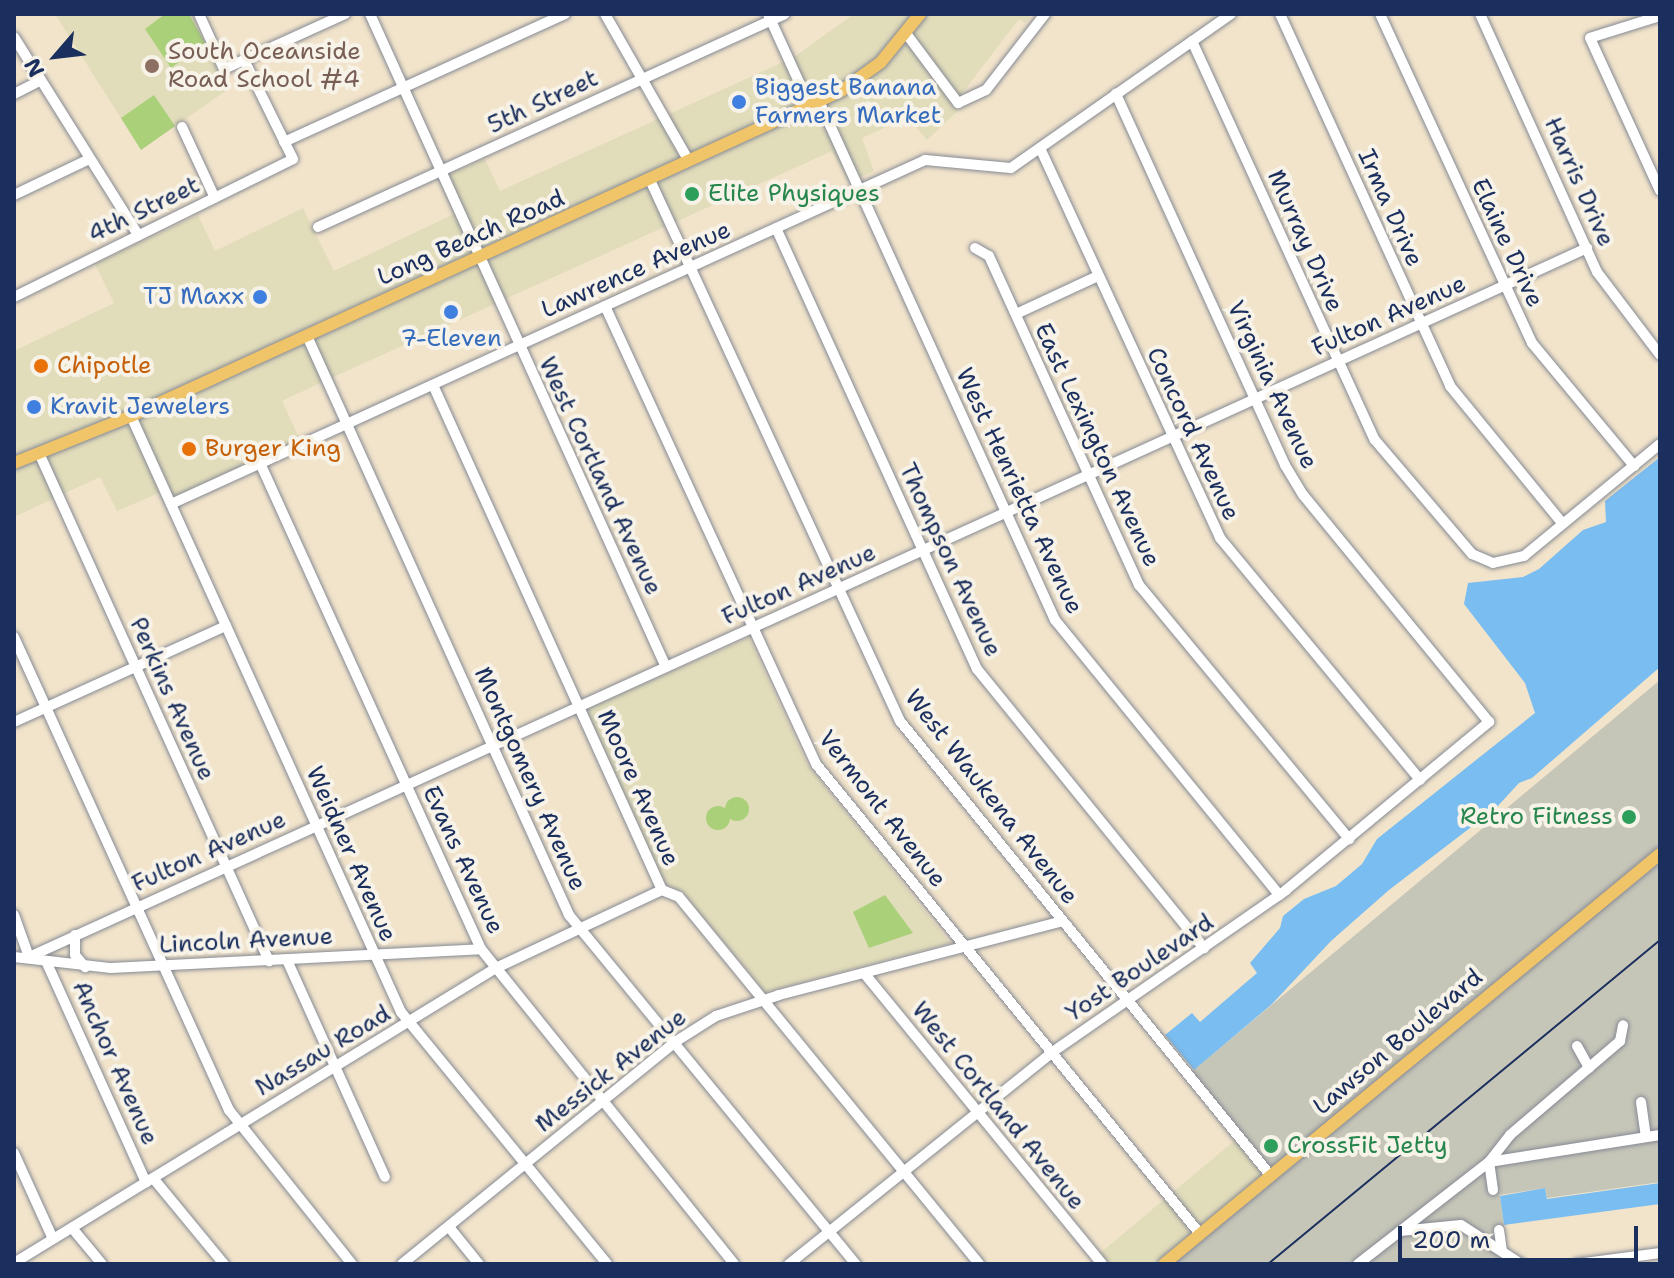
<!DOCTYPE html>
<style>
body{margin:0}
#map{position:relative;width:1674px;height:1278px;overflow:hidden;background:#f2e4cb;font-family:"Shantell Sans",sans-serif}
div>[style]{position:absolute}
.built>*{inset:0;background:#e1dcba}
.industrial>*{inset:0;background:#c5c5b8}
.green>*{inset:0;background:#aad07a}
.round{border-radius:50%}
.water>*{inset:0;background:#7abdf0}
.roads{filter:drop-shadow(0 0 2px #868a94) drop-shadow(0 0 2px #868a94)}
.minor>*{height:10px;margin:-5px;padding:0 5px;transform-origin:5px;border-radius:5px;background:#fff}
.major>*{height:12px;margin:-6px;padding:0 6px;transform-origin:6px;border-radius:6px;background:#f0c469}
.rail>*{height:2px;margin:-1px;padding:0 1px;transform-origin:1px;border-radius:1px;background:#1b2f5e}
.dots>*{width:22px;height:22px;translate:-50% -50%;box-sizing:border-box;border:4px solid #f7f3e8;border-radius:50%}
span{translate:-50% -50%;white-space:nowrap;text-align:center;line-height:1.15;-webkit-text-stroke:8px #f7f3e8;paint-order:stroke}
.education-label{font-size:24px;color:#785e54}
.left{translate:0 -50%;text-align:left}
.shop-label{font-size:24px;color:#366cbe}
.right{translate:-100% -50%;text-align:right}
.street-label{font-size:24px;color:#1b2f5e}
.leisure-label{font-size:24px;color:#27864d}
.food-label{font-size:24px;color:#c56008}
.frame{position:absolute;inset:0;border:16px solid #1b2f5e;pointer-events:none}
.north{position:absolute;left:16px;top:16px;width:80px;height:80px;-webkit-text-stroke:6px #f7f3e8;paint-order:stroke;rotate:242deg;font-size:22px;font-weight:700;line-height:32px;text-align:center;color:#1b2f5e}
.north::after{content:'';display:block;margin:auto;width:28px;height:36px;background:#1b2f5e;clip-path:polygon(50% 0,100% 100%,50% 72%,0 100%)}
.scale{position:absolute;left:1398px;top:1226px;width:240px;height:36px;box-sizing:border-box;border:4px solid #1b2f5e;border-top:0;padding-left:10px;font-size:24px;line-height:28px;white-space:nowrap;color:#1b2f5e;-webkit-text-stroke:6px #f7f3e8;paint-order:stroke}
</style>
<div id="map">
<div class="built">
<i style="clip-path:polygon(55px 14px,192px 14px,227px 90px,141px 150px)"></i>
<i style="clip-path:polygon(854px 14px,1032px 14px,1025px 23px,1019px 19px,960px 96px,963px 106px,927px 140px,908px 117px,862px 138px,874px 171px,849px 182px,832px 151px,318px 384px,282px 401px,301px 442px,172px 501px,166px 490px,117px 511px,100px 477px,14px 517px,14px 351px,114px 303px,95px 264px,198px 215px,215px 251px,303px 208px,334px 271px,454px 214px,438px 179px,485px 159px,500px 191px,794px 57px)"></i>
<i style="clip-path:polygon(749px 638px,807px 764px,950px 943px,765px 992px,682px 891px,664px 884px,585px 709px)"></i>
<i style="clip-path:polygon(1240px 1136px,1271px 1174px,1161px 1264px,1087px 1264px)"></i>
</div>
<div class="industrial">
<i style="clip-path:polygon(1660px 680px,1660px 1182px,1547px 1198px,1545px 1188px,1500px 1195px,1509px 1264px,1161px 1264px,1271px 1174px,1189px 1074px)"></i>
</div>
<div class="green">
<i style="clip-path:polygon(165px 14px,189px 14px,205px 43px,171px 68px,145px 29px)"></i>
<i style="clip-path:polygon(154px 95px,175px 126px,141px 150px,121px 118px)"></i>
<i class="round" style="left:725px;top:797px;width:24px;height:24px"></i>
<i class="round" style="left:706px;top:806px;width:24px;height:24px"></i>
<i style="clip-path:polygon(885px 895px,913px 933px,869px 948px,853px 912px)"></i>
</div>
<div class="water">
<i style="clip-path:polygon(1660px 457px,1660px 667px,1532px 778px,1519px 783px,1496px 808px,1389px 890px,1331px 941px,1272px 1004px,1194px 1070px,1165px 1035px,1192px 1013px,1200px 1022px,1257px 973px,1250px 963px,1280px 928px,1283px 916px,1304px 899px,1336px 886px,1362px 864px,1377px 839px,1535px 713px,1525px 683px,1464px 604px,1468px 583px,1523px 577px,1539px 569px,1583px 530px,1606px 522px,1605px 501px)"></i>
<i style="clip-path:polygon(1660px 1183px,1660px 1204px,1504px 1225px,1500px 1196px,1545px 1188px,1547px 1199px)"></i>
</div>
<div class="roads">
<div class="minor">
<i style="left:199px;top:14px;width:60px;rotate:65.6deg"></i>
<i style="left:224px;top:69px;width:133px;rotate:-24.4deg"></i>
<i style="left:370px;top:14px;width:717px;rotate:65.62deg"></i>
<i style="left:605px;top:14px;width:169px;rotate:60.3deg"></i>
<i style="left:768px;top:14px;width:101px;rotate:65.5deg"></i>
<i style="left:1280px;top:14px;width:409px;rotate:65.4deg"></i>
<i style="left:1450px;top:386px;width:178px;rotate:50.7deg"></i>
<i style="left:1380px;top:14px;width:362px;rotate:65.2deg"></i>
<i style="left:1532px;top:343px;width:160px;rotate:50.3deg"></i>
<i style="left:1480px;top:14px;width:283px;rotate:65.6deg"></i>
<i style="left:1597px;top:272px;width:104px;rotate:52.8deg"></i>
<i style="left:1660px;top:16px;width:73px;rotate:162.6deg"></i>
<i style="left:1590px;top:38px;width:168px;rotate:65.4deg"></i>
<i style="left:905px;top:32px;width:89px;rotate:53.3deg"></i>
<i style="left:958px;top:103px;width:31px;rotate:-25deg"></i>
<i style="left:986px;top:90px;width:96px;rotate:-52.2deg"></i>
<i style="left:14px;top:37px;width:234px;rotate:57.9deg"></i>
<i style="left:1192px;top:41px;width:439px;rotate:65.4deg"></i>
<i style="left:1375px;top:440px;width:150px;rotate:49.6deg"></i>
<i style="left:1472px;top:554px;width:23px;rotate:23deg"></i>
<i style="left:1493px;top:563px;width:32px;rotate:-13deg"></i>
<i style="left:1524px;top:556px;width:176px;rotate:-39.5deg"></i>
<i style="left:14px;top:94px;width:30px;rotate:-27deg"></i>
<i style="left:819px;top:101px;width:570px;rotate:65.55deg"></i>
<i style="left:1055px;top:620px;width:355px;rotate:50.8deg"></i>
<i style="left:182px;top:127px;width:78px;rotate:65.1deg"></i>
<i style="left:284px;top:142px;width:309px;rotate:-24.5deg"></i>
<i style="left:1040px;top:148px;width:430px;rotate:65.2deg"></i>
<i style="left:1220px;top:538px;width:314px;rotate:50.4deg"></i>
<i style="left:650px;top:180px;width:596px;rotate:65.2deg"></i>
<i style="left:900px;top:721px;width:587px;rotate:50.81deg"></i>
<i style="left:14px;top:195px;width:83px;rotate:-25.6deg"></i>
<i style="left:318px;top:227px;width:513px;rotate:-24.52deg"></i>
<i style="left:776px;top:228px;width:485px;rotate:65.5deg"></i>
<i style="left:977px;top:669px;width:360px;rotate:50.9deg"></i>
<i style="left:975px;top:248px;width:16px;rotate:30deg"></i>
<i style="left:989px;top:256px;width:362px;rotate:65.5deg"></i>
<i style="left:1139px;top:585px;width:330px;rotate:50.4deg"></i>
<i style="left:14px;top:297px;width:311px;rotate:-26.3deg"></i>
<i style="left:293px;top:159px;width:110px;rotate:-116.3deg"></i>
<i style="left:605px;top:306px;width:504px;rotate:65.26deg"></i>
<i style="left:816px;top:764px;width:607px;rotate:50.75deg"></i>
<i style="left:1016px;top:314px;width:90px;rotate:-24.9deg"></i>
<i style="left:307px;top:336px;width:636px;rotate:65.65deg"></i>
<i style="left:569px;top:915px;width:452px;rotate:50.6deg"></i>
<i style="left:433px;top:385px;width:554px;rotate:65.61deg"></i>
<i style="left:662px;top:890px;width:18px;rotate:22deg"></i>
<i style="left:679px;top:897px;width:474px;rotate:50.7deg"></i>
<i style="left:131px;top:416px;width:654px;rotate:65.63deg"></i>
<i style="left:401px;top:1012px;width:325px;rotate:50.7deg"></i>
<i style="left:39px;top:453px;width:558px;rotate:65.64deg"></i>
<i style="left:260px;top:463px;width:534px;rotate:65.55deg"></i>
<i style="left:481px;top:949px;width:404px;rotate:51.2deg"></i>
<i style="left:171px;top:504px;width:829px;rotate:-24.52deg"></i>
<i style="left:925px;top:160px;width:86px;rotate:5.3deg"></i>
<i style="left:1011px;top:168px;width:269px;rotate:-35deg"></i>
<i style="left:14px;top:637px;width:520px;rotate:65.56deg"></i>
<i style="left:229px;top:1110px;width:197px;rotate:51.4deg"></i>
<i style="left:14px;top:722px;width:233px;rotate:-24.4deg"></i>
<i style="left:14px;top:915px;width:45px;rotate:70.3deg"></i>
<i style="left:29px;top:957px;width:1712px;rotate:-24.47deg"></i>
<i style="left:75px;top:935px;width:20px;rotate:90deg"></i>
<i style="left:75px;top:955px;width:16px;rotate:50deg"></i>
<i style="left:14px;top:957px;width:98px;rotate:6.5deg"></i>
<i style="left:111px;top:968px;width:370px;rotate:-2.9deg"></i>
<i style="left:287px;top:960px;width:238px;rotate:65.7deg"></i>
<i style="left:46px;top:961px;width:243px;rotate:65.7deg"></i>
<i style="left:864px;top:973px;width:376px;rotate:50.7deg"></i>
<i style="left:1577px;top:1046px;width:25px;rotate:61deg"></i>
<i style="left:1641px;top:1102px;width:35px;rotate:82deg"></i>
<i style="left:14px;top:1153px;width:94px;rotate:65.6deg"></i>
<i style="left:153px;top:1178px;width:112px;rotate:50.5deg"></i>
<i style="left:1493px;top:1190px;width:28px;rotate:-98deg"></i>
<i style="left:1489px;top:1162px;width:173px;rotate:-9deg"></i>
<i style="left:449px;top:1227px;width:48px;rotate:51deg"></i>
<i style="left:72px;top:1228px;width:47px;rotate:50.2deg"></i>
<i style="left:1499px;top:1230px;width:21px;rotate:82deg"></i>
<i style="left:1400px;top:1231px;width:61px;rotate:-5.6deg"></i>
<i style="left:1461px;top:1225px;width:72px;rotate:33deg"></i>
<i style="left:14px;top:1263px;width:565px;rotate:-31.47deg"></i>
<i style="left:496px;top:968px;width:183px;rotate:-25.2deg"></i>
<i style="left:402px;top:1264px;width:352px;rotate:-39.1deg"></i>
<i style="left:675px;top:1042px;width:49px;rotate:-32.4deg"></i>
<i style="left:716px;top:1016px;width:66px;rotate:-18.4deg"></i>
<i style="left:779px;top:995px;width:293px;rotate:-14.6deg"></i>
<i style="left:789px;top:1264px;width:336px;rotate:-38.8deg"></i>
<i style="left:1051px;top:1053px;width:286px;rotate:-34.7deg"></i>
<i style="left:1286px;top:890px;width:264px;rotate:-39.6deg"></i>
<i style="left:1489px;top:722px;width:293px;rotate:-129.3deg"></i>
<i style="left:1303px;top:495px;width:35px;rotate:-121deg"></i>
<i style="left:1285px;top:465px;width:408px;rotate:-114.5deg"></i>
<i style="left:1358px;top:1264px;width:166px;rotate:-37.9deg"></i>
<i style="left:1489px;top:1162px;width:34px;rotate:-52deg"></i>
<i style="left:1510px;top:1135px;width:145px;rotate:-40.5deg"></i>
<i style="left:1620px;top:1041px;width:16px;rotate:-79deg"></i>
<i style="left:1577px;top:1264px;width:84px;rotate:-7.5deg"></i>
</div>
<div class="major">
<i style="left:14px;top:463px;width:126px;rotate:-21.9deg"></i>
<i style="left:131px;top:416px;width:781px;rotate:-24.6deg"></i>
<i style="left:841px;top:91px;width:49px;rotate:-35.9deg"></i>
<i style="left:881px;top:62px;width:62px;rotate:-50.9deg"></i>
<i style="left:1164px;top:1264px;width:644px;rotate:-39.58deg"></i>
</div>
</div>
<div class="rail">
<i style="left:1268px;top:1264px;width:509px;rotate:-39.57deg"></i>
</div>
<div class="dots">
<i style="left:152px;top:66px;background:#8d6e63"></i>
<i style="left:739px;top:102px;background:#3f7fe0"></i>
<i style="left:692px;top:194px;background:#2e9e5b"></i>
<i style="left:260px;top:297px;background:#3f7fe0"></i>
<i style="left:451px;top:312px;background:#3f7fe0"></i>
<i style="left:41px;top:366px;background:#e8710a"></i>
<i style="left:34px;top:407px;background:#3f7fe0"></i>
<i style="left:189px;top:449px;background:#e8710a"></i>
<i style="left:1629px;top:817px;background:#2e9e5b"></i>
<i style="left:1271px;top:1146px;background:#2e9e5b"></i>
</div>
<div class="education-label">
<span class="left" style="left:168px;top:66px">South Oceanside<br>Road School #4</span>
</div>
<div class="shop-label">
<span class="left" style="left:755px;top:102px">Biggest Banana<br>Farmers Market</span>
<span class="right" style="left:244px;top:297px">TJ Maxx</span>
<span style="left:451px;top:339px">7-Eleven</span>
<span class="left" style="left:50px;top:407px">Kravit Jewelers</span>
</div>
<div class="street-label">
<span style="left:543px;top:102px;rotate:-25deg">5th Street</span>
<span style="left:1579px;top:182px;rotate:66deg">Harris Drive</span>
<span style="left:1390px;top:208px;rotate:66deg">Irma Drive</span>
<span style="left:144px;top:210px;rotate:-26deg">4th Street</span>
<span style="left:471px;top:238px;rotate:-24deg">Long Beach Road</span>
<span style="left:1305px;top:241px;rotate:66deg">Murray Drive</span>
<span style="left:1507px;top:243px;rotate:65deg">Elaine Drive</span>
<span style="left:636px;top:270px;rotate:-24deg">Lawrence Avenue</span>
<span style="left:1389px;top:316px;rotate:-24deg">Fulton Avenue</span>
<span style="left:1272px;top:385px;rotate:65deg">Virginia Avenue</span>
<span style="left:1193px;top:434px;rotate:65deg">Concord Avenue</span>
<span style="left:1097px;top:445px;rotate:65deg">East Lexington Avenue</span>
<span style="left:600px;top:476px;rotate:65deg">West Cortland Avenue</span>
<span style="left:1019px;top:491px;rotate:65deg">West Henrietta Avenue</span>
<span style="left:950px;top:560px;rotate:65deg">Thompson Avenue</span>
<span style="left:799px;top:585px;rotate:-24deg">Fulton Avenue</span>
<span style="left:172px;top:699px;rotate:66deg">Perkins Avenue</span>
<span style="left:530px;top:779px;rotate:66deg">Montgomery Avenue</span>
<span style="left:638px;top:788px;rotate:66deg">Moore Avenue</span>
<span style="left:991px;top:797px;rotate:52deg">West Waukena Avenue</span>
<span style="left:882px;top:809px;rotate:52deg">Vermont Avenue</span>
<span style="left:209px;top:852px;rotate:-24deg">Fulton Avenue</span>
<span style="left:351px;top:854px;rotate:66deg">Weidner Avenue</span>
<span style="left:463px;top:860px;rotate:65deg">Evans Avenue</span>
<span style="left:246px;top:941px;rotate:-3deg">Lincoln Avenue</span>
<span style="left:1140px;top:968px;rotate:-34deg">Yost Boulevard</span>
<span style="left:1398px;top:1042px;rotate:-40deg">Lawson Boulevard</span>
<span style="left:323px;top:1051px;rotate:-31deg">Nassau Road</span>
<span style="left:115px;top:1063px;rotate:66deg">Anchor Avenue</span>
<span style="left:611px;top:1071px;rotate:-38deg">Messick Avenue</span>
<span style="left:998px;top:1106px;rotate:51deg">West Cortland Avenue</span>
</div>
<div class="leisure-label">
<span class="left" style="left:708px;top:194px">Elite Physiques</span>
<span class="right" style="left:1613px;top:817px">Retro Fitness</span>
<span class="left" style="left:1287px;top:1146px">CrossFit Jetty</span>
</div>
<div class="food-label">
<span class="left" style="left:57px;top:366px">Chipotle</span>
<span class="left" style="left:205px;top:449px">Burger King</span>
</div>
<div class="frame"></div>
<div class="north">N</div>
<div class="scale">200 m</div>
</div>
